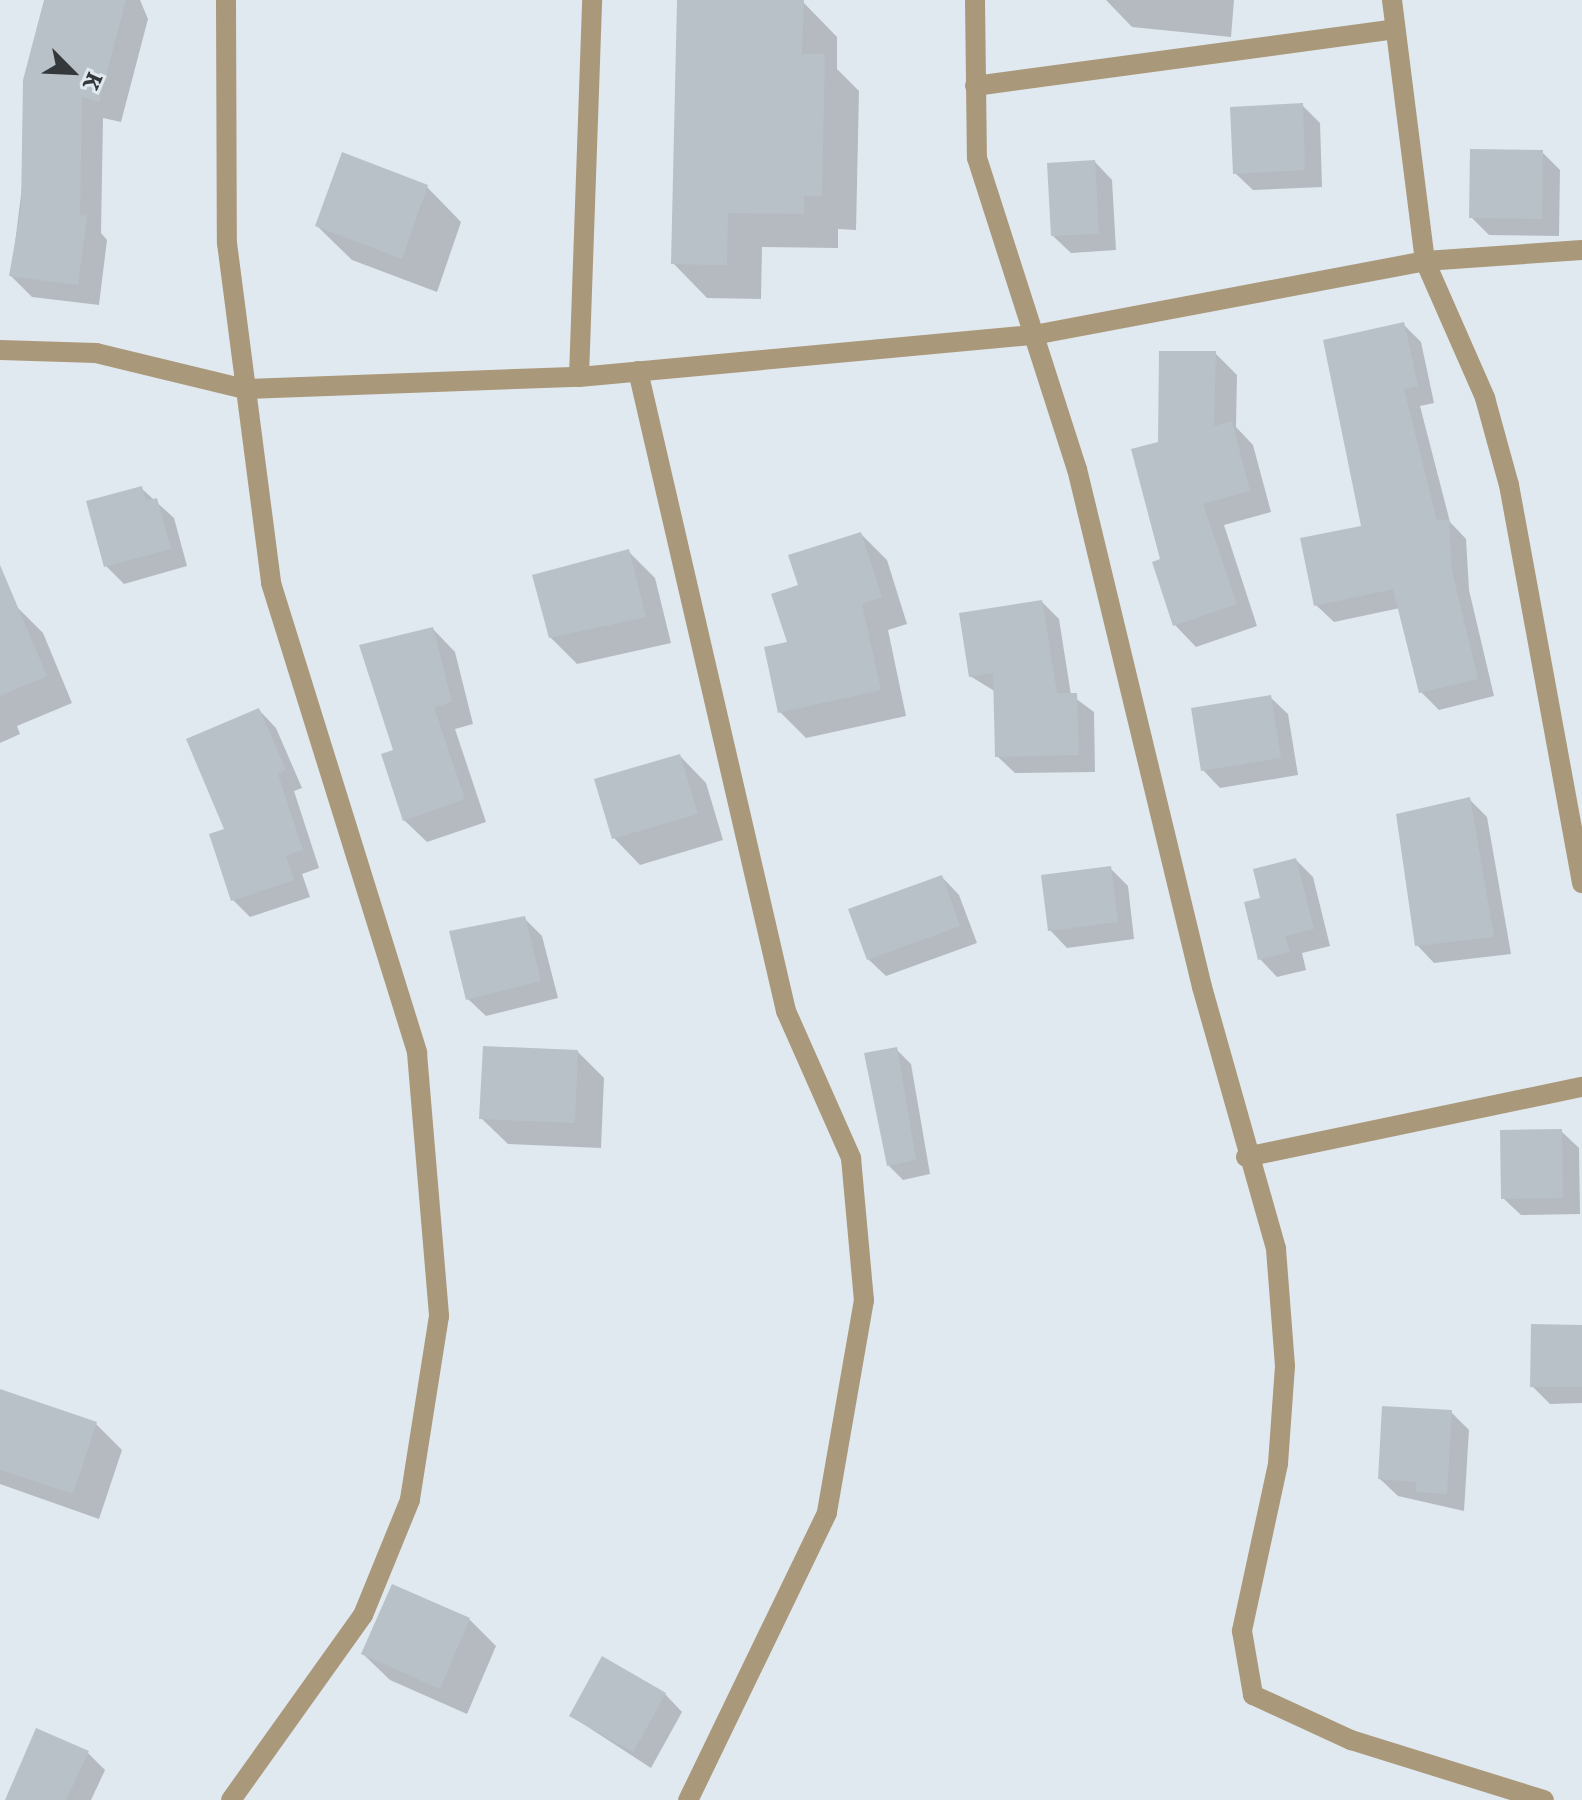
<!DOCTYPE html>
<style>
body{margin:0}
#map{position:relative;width:1582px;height:1800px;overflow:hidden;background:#e1e9f0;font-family:Literata,serif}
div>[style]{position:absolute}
.shadow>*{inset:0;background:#0003}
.building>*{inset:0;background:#b9c1c8}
.minor>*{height:20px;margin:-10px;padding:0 10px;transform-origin:10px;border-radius:10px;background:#aa987a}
span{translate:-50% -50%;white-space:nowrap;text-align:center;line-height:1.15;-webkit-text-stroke:6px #e1e9f0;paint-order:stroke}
.north{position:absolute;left:32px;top:32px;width:80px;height:80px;-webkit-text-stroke:6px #e1e9f0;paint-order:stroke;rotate:114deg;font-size:22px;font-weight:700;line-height:32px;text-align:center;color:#34383a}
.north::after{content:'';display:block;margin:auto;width:28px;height:36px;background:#34383a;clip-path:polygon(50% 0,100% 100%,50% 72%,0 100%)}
</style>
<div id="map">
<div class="shadow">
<i style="clip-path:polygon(45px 0,140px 0,148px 19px,121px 122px,103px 118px,101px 233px,107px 240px,99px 305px,32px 297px,11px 276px)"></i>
<i style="clip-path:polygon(679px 0,803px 2px,837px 37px,837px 69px,859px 91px,856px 230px,838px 229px,838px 248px,762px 247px,761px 299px,707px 298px,673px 263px)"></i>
<i style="clip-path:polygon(1106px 0,1234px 0,1231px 37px,1132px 27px)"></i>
<i style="clip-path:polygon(1302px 105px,1320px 123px,1322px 187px,1253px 190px,1235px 173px)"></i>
<i style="clip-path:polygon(1542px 152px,1560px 170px,1559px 236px,1489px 235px,1471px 217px)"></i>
<i style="clip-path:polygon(1095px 162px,1112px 180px,1116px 250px,1071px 253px,1053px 236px)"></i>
<i style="clip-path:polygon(427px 187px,461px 222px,437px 292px,352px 260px,317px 226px)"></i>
<i style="clip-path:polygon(1404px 325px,1421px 342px,1434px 403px,1420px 406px,1450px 522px,1466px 539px,1469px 590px,1494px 696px,1439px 710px,1421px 692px,1400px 608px,1334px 622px,1316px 605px,1363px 527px)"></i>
<i style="clip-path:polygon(1215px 353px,1237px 375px,1236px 427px,1253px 445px,1271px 512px,1224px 525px,1257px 626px,1196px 647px,1175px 625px,1163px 560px,1160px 443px)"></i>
<i style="clip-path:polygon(141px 488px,174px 518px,187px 566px,124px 584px,106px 566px)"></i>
<i style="clip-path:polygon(861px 534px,887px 560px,907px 624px,888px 630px,906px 716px,806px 738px,780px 712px,801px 586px)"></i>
<i style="clip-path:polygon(629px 552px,655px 578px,671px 643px,577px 664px,550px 637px)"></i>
<i style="clip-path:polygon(1042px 602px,1059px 619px,1071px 695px,1094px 712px,1095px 772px,1015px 773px,997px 756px,996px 692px,970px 676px)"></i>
<i style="clip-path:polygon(16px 606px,43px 633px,72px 703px,17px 726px,20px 734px,0 743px,0 613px)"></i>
<i style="clip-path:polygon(433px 629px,455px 652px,473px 724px,455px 729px,486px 822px,427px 842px,404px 820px,396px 751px)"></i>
<i style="clip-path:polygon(1270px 697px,1288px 714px,1298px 775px,1220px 788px,1203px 770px)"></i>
<i style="clip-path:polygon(259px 710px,276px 728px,302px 788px,294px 791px,319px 868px,302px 874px,310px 897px,250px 917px,233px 900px,227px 830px)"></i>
<i style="clip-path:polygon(680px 756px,706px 783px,723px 840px,640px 865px,614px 838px)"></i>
<i style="clip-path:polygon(1469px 799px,1487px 817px,1511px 954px,1434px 963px,1417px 945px)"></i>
<i style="clip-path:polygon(1296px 860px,1313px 877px,1330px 946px,1302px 953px,1306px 970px,1277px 977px,1260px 959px,1263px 900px)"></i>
<i style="clip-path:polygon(1110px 868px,1128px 886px,1134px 939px,1067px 948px,1050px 930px)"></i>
<i style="clip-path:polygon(942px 877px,959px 895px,977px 943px,886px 976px,868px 959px)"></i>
<i style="clip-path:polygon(524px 918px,542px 936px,558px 998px,486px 1016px,468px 999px)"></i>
<i style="clip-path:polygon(896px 1049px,911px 1064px,930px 1174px,903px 1180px,889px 1166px)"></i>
<i style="clip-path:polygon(578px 1052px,604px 1078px,601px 1148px,508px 1144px,481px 1118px)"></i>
<i style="clip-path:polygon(1561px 1131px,1579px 1148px,1580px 1214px,1521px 1215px,1503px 1198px)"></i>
<i style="clip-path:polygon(1582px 1327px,1582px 1403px,1550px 1404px,1532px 1386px)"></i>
<i style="clip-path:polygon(0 1395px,96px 1424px,122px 1450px,99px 1519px,0 1484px)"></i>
<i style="clip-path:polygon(1451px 1412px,1469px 1430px,1464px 1511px,1398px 1496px,1380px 1479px)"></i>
<i style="clip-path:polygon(469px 1619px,496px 1646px,467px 1714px,390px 1680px,363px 1654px)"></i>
<i style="clip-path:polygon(665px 1694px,682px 1712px,651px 1768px,571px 1716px)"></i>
<i style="clip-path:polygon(88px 1753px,105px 1770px,91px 1800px,7px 1800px)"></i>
</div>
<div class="building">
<i style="clip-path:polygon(44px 0,126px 0,99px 102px,82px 97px,80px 215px,87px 216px,78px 285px,9px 276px,21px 208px,23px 80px)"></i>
<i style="clip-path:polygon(677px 0,804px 0,802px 54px,825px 54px,822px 196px,804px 196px,804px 214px,728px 213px,727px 265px,671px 264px)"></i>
<i style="clip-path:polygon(1303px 103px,1305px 170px,1233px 174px,1230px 107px)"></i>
<i style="clip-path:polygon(1470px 149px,1543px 150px,1542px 219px,1469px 218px)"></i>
<i style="clip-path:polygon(342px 152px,428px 185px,402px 259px,315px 226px)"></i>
<i style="clip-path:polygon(1095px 160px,1099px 234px,1051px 236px,1047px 163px)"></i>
<i style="clip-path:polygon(1404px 322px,1418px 386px,1404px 389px,1437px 521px,1449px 519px,1452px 571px,1478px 679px,1419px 693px,1393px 589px,1314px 606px,1300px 538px,1361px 526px,1323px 340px)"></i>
<i style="clip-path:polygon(1159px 351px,1216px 351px,1214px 426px,1232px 421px,1250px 491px,1203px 504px,1237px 604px,1173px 626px,1152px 562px,1160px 559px,1131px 449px,1158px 442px)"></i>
<i style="clip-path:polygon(142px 486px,146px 501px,157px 498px,171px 549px,104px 567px,86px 501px)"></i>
<i style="clip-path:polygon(861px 532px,882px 597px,862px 604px,881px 690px,778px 713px,764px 647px,787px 642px,771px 594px,798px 585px,788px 555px)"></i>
<i style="clip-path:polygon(629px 549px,646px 617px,549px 638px,532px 575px)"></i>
<i style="clip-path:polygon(0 565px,47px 676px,0 696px)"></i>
<i style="clip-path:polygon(1042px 600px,1057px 693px,1077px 693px,1079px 755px,995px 757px,993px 673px,969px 677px,959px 613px)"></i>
<i style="clip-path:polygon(433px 627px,452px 702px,434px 707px,465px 799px,403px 821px,381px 754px,393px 750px,359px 645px)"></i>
<i style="clip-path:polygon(1271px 695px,1281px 758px,1201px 771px,1191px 708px)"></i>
<i style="clip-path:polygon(259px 708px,286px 770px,278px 774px,303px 850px,286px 856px,294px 880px,231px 901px,209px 834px,224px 829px,186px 739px)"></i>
<i style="clip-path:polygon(680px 754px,698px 814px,612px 839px,594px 779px)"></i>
<i style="clip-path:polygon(1470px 797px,1494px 937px,1415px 946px,1396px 814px)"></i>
<i style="clip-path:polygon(1296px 858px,1314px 929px,1285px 936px,1290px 952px,1258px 960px,1244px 902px,1260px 898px,1253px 869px)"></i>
<i style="clip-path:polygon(1111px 866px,1118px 922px,1048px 931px,1041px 875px)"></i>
<i style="clip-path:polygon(942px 875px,960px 926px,867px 960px,848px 909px)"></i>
<i style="clip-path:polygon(525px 916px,541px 981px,466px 1000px,449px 931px)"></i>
<i style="clip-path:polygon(483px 1046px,578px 1050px,575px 1123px,479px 1119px)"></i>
<i style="clip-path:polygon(897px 1047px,916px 1160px,887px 1166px,864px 1053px)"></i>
<i style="clip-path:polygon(1562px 1129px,1563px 1198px,1501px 1199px,1500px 1130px)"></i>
<i style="clip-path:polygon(1531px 1324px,1582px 1325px,1582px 1387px,1530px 1387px)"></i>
<i style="clip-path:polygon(0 1389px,97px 1422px,73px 1494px,0 1470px)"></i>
<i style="clip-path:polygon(1382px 1406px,1452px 1410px,1447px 1494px,1416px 1492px,1416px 1482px,1378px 1479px)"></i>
<i style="clip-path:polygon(392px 1584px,470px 1618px,440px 1689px,361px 1654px)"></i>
<i style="clip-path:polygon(602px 1656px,666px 1693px,633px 1752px,569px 1716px)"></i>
<i style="clip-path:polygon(36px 1728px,89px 1751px,66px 1800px,5px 1800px)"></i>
</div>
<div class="minor">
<i style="left:226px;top:0;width:243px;rotate:89.8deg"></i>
<i style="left:227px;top:243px;width:343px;rotate:82.6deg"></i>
<i style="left:271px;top:583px;width:492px;rotate:72.7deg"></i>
<i style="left:417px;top:1053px;width:264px;rotate:85.2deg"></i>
<i style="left:439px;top:1316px;width:186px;rotate:99deg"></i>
<i style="left:410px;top:1500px;width:124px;rotate:112.2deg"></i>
<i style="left:363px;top:1615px;width:227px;rotate:125.5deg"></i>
<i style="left:975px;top:0;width:158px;rotate:89.3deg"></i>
<i style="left:977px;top:158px;width:327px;rotate:72.2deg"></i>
<i style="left:1077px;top:469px;width:533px;rotate:76.43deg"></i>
<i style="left:1202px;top:987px;width:272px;rotate:74.2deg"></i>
<i style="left:1276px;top:1249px;width:117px;rotate:85.6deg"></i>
<i style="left:1285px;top:1366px;width:98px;rotate:94.1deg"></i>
<i style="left:1278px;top:1464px;width:171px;rotate:102.2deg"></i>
<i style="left:1242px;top:1631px;width:65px;rotate:80.2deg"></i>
<i style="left:1253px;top:1695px;width:108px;rotate:24.7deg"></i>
<i style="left:1351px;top:1740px;width:202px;rotate:17.3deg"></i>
<i style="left:1392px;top:0;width:263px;rotate:82.8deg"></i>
<i style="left:1425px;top:261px;width:150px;rotate:66.3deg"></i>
<i style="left:1485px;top:398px;width:90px;rotate:74.6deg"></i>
<i style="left:1509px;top:485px;width:405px;rotate:79.6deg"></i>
<i style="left:975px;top:86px;width:424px;rotate:-7.7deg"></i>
<i style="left:0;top:350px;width:96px;rotate:1.8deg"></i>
<i style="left:96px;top:353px;width:153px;rotate:13.6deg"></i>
<i style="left:245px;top:389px;width:334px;rotate:-2.1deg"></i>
<i style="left:579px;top:377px;width:457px;rotate:-5.3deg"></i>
<i style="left:1034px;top:335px;width:398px;rotate:-10.7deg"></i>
<i style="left:1425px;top:261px;width:157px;rotate:-4deg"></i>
<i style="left:638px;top:371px;width:657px;rotate:76.98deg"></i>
<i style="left:786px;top:1011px;width:161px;rotate:66.1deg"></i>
<i style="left:851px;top:1158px;width:143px;rotate:84.8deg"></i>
<i style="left:864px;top:1300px;width:216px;rotate:99.9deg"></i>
<i style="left:827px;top:1513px;width:319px;rotate:115.8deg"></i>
<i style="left:579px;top:377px;width:377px;rotate:-88deg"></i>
<i style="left:1246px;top:1157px;width:343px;rotate:-11.8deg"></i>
</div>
<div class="north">K</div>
</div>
